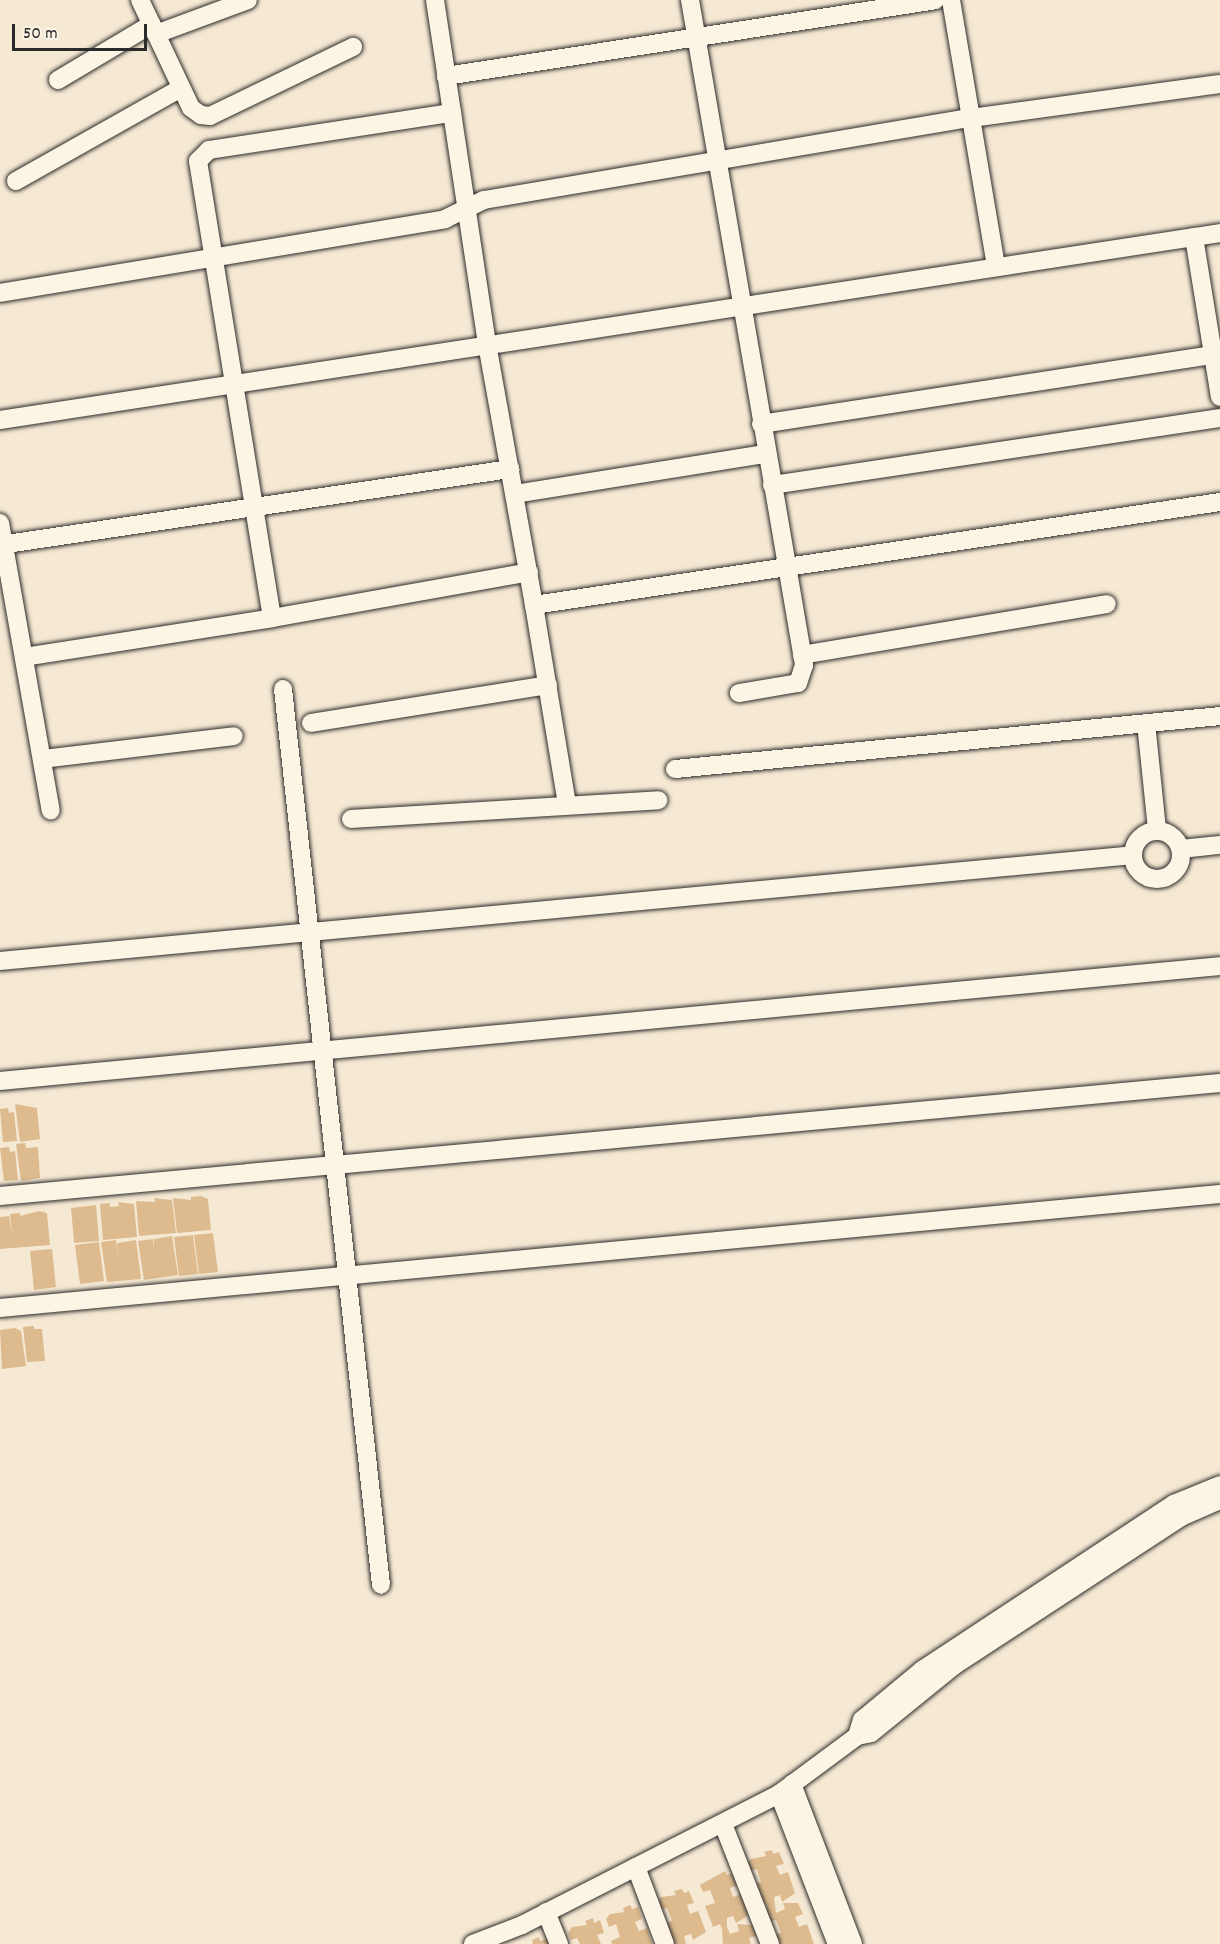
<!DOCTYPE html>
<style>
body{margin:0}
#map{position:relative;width:1220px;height:1944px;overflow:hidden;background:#f6e9d4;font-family:Dekko,sans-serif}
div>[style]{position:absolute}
.building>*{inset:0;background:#ddbb8f}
.roads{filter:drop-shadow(0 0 2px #2b2b2b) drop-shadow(0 0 2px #2b2b2b)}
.street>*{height:18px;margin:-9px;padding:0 9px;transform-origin:9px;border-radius:9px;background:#fcf5e5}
.street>.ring{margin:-9px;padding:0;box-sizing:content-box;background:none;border:18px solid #fcf5e5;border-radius:50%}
span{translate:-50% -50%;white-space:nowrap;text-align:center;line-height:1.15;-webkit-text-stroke:4.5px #fcf5e5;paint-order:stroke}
.scale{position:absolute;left:12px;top:24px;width:135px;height:27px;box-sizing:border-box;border:3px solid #2b2b2b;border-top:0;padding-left:8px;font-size:18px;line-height:21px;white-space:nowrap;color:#2b2b2b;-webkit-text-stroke:4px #fcf5e5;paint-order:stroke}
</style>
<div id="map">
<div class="building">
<i style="clip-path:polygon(15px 1104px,37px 1108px,40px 1139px,20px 1142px)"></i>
<i style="clip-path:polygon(8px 1108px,9px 1113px,14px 1112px,17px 1141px,3px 1142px,0 1109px)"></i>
<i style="clip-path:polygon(25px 1143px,26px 1148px,38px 1147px,40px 1178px,21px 1181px,16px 1144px)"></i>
<i style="clip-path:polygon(9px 1147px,10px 1152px,15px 1151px,18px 1180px,4px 1181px,0 1148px)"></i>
<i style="clip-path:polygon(201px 1196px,208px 1199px,211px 1230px,177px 1233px,173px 1198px,191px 1200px,191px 1197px)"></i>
<i style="clip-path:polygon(154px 1198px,172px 1200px,176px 1233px,139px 1236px,136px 1201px,155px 1202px)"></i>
<i style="clip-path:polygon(118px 1202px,134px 1204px,137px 1237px,103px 1240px,100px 1204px,110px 1203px,110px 1207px,119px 1206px)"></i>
<i style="clip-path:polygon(96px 1205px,99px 1241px,74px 1243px,71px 1208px)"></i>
<i style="clip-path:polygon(39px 1211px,47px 1213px,50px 1245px,0 1249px,0 1217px,9px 1216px,12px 1235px,10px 1214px,20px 1213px,20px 1216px)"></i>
<i style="clip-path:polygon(213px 1233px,218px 1272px,199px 1274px,194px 1235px)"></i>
<i style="clip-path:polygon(193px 1235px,198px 1274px,179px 1276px,174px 1237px)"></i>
<i style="clip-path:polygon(172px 1236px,178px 1275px,144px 1280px,138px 1241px,153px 1239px,154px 1247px,154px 1239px)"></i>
<i style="clip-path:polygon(116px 1240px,118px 1256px,117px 1243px,136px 1240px,141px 1279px,107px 1282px,101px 1242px)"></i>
<i style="clip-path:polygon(99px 1242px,104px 1281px,80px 1284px,75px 1245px)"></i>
<i style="clip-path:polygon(52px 1249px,56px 1287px,34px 1290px,30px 1251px)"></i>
<i style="clip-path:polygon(34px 1326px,34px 1329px,42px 1329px,45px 1361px,27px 1362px,23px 1327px)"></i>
<i style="clip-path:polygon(15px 1328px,21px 1331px,26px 1366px,2px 1369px,0 1330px)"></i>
<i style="clip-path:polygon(772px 1850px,773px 1854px,779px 1852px,784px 1864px,776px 1866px,780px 1875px,788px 1872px,795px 1893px,782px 1902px,780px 1895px,774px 1897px,776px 1913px,785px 1909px,783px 1903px,798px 1903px,803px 1914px,795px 1917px,799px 1927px,807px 1924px,814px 1944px,774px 1944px,771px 1936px,781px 1933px,776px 1920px,769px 1922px,766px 1903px,759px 1905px,752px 1885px,761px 1882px,757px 1869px,750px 1871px,747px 1864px,751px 1859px,766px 1856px,764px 1852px)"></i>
<i style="clip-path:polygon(725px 1871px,727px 1875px,732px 1873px,737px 1885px,730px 1888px,733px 1897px,741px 1894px,749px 1915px,736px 1923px,733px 1916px,727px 1918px,727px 1927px,730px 1934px,739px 1931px,737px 1924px,752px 1925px,756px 1936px,749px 1938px,751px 1944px,723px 1944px,722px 1929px,720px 1924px,713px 1927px,705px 1906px,715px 1903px,710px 1890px,703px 1892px,700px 1885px)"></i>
<i style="clip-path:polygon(682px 1889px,684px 1893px,689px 1891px,694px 1903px,687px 1905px,690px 1914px,698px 1911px,706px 1932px,693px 1940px,691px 1934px,684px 1936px,686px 1944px,669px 1944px,662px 1924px,672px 1921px,667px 1908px,660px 1910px,657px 1903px,661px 1897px,676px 1895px,674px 1891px)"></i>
<i style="clip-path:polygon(630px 1905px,632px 1909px,638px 1907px,642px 1919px,635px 1922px,639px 1931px,647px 1928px,652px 1944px,612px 1944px,611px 1941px,620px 1937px,616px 1924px,609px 1927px,606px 1919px,610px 1914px,624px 1912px,623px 1908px)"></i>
<i style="clip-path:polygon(593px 1918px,594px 1923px,600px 1920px,604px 1933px,597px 1935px,601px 1944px,580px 1944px,577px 1938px,571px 1940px,568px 1933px,572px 1927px,587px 1925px,585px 1921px)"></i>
<i style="clip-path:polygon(539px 1937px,540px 1941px,547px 1939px,548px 1944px,533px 1944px,532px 1940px)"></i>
</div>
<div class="roads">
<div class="street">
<i style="left:140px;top:0;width:119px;rotate:64.7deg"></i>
<i style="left:191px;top:108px;width:12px;rotate:35deg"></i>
<i style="left:201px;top:115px;width:9px;rotate:6deg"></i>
<i style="left:210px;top:116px;width:159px;rotate:-25.8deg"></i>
<i style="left:435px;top:0;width:348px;rotate:81.4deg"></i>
<i style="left:487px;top:344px;width:265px;rotate:79.8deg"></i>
<i style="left:534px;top:605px;width:694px;rotate:-8.54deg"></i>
<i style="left:690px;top:0;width:675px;rotate:80.27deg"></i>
<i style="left:804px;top:665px;width:19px;rotate:108deg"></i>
<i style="left:798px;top:683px;width:60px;rotate:170.4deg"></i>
<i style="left:951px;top:0;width:270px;rotate:80.4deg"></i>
<i style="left:156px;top:34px;width:98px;rotate:-20.3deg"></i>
<i style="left:446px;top:76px;width:495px;rotate:-8.8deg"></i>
<i style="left:58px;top:80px;width:109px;rotate:-30.8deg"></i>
<i style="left:16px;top:181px;width:189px;rotate:-29.4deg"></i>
<i style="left:1194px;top:237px;width:162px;rotate:80.8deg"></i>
<i style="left:0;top:293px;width:451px;rotate:-9.4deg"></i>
<i style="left:445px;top:219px;width:43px;rotate:-26deg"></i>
<i style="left:484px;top:200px;width:494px;rotate:-9.6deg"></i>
<i style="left:971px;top:118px;width:251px;rotate:-7.8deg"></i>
<i style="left:0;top:420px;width:1234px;rotate:-8.71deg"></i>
<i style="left:761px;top:424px;width:457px;rotate:-8.7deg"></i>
<i style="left:772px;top:485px;width:453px;rotate:-8.5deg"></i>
<i style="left:515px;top:494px;width:254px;rotate:-9.1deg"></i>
<i style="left:0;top:523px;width:292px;rotate:80deg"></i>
<i style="left:0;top:545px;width:516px;rotate:-8.48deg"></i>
<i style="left:534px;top:605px;width:203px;rotate:80.6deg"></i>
<i style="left:272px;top:618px;width:463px;rotate:-99.2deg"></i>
<i style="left:198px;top:161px;width:16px;rotate:-45deg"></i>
<i style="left:209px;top:150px;width:246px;rotate:-8.7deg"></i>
<i style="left:802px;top:655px;width:309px;rotate:-9.5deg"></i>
<i style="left:24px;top:657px;width:251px;rotate:-8.9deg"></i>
<i style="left:272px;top:618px;width:261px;rotate:-10.1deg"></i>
<i style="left:283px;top:689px;width:901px;rotate:83.76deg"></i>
<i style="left:311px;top:723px;width:240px;rotate:-9.1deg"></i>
<i style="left:1146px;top:723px;width:108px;rotate:84.1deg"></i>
<i style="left:42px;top:759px;width:193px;rotate:-6.8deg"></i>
<i style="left:675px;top:769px;width:548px;rotate:-5.55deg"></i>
<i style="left:351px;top:819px;width:308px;rotate:-3.5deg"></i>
<i class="ring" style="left:1133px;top:831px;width:30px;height:30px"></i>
<i style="left:1181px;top:849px;width:39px;rotate:-6deg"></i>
<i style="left:0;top:961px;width:1138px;rotate:-5.34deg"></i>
<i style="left:0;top:1081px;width:1225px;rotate:-5.38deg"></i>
<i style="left:0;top:1196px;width:1225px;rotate:-5.29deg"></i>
<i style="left:0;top:1308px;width:1225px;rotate:-5.34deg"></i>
<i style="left:857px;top:1736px;width:17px;rotate:-73deg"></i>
<i style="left:862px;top:1720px;width:78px;rotate:-39.8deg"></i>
<i style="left:922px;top:1670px;width:302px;rotate:-33.4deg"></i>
<i style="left:1174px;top:1504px;width:50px;rotate:-22.4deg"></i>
<i style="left:792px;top:1784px;width:171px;rotate:69.1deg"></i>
<i style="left:779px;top:1794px;width:161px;rotate:68.9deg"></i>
<i style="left:723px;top:1824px;width:129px;rotate:68.6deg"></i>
<i style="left:636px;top:1867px;width:82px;rotate:69.4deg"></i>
<i style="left:546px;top:1912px;width:35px;rotate:68deg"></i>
<i style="left:473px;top:1944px;width:53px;rotate:-21.2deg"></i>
<i style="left:522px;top:1925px;width:288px;rotate:-27deg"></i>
<i style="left:779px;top:1794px;width:97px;rotate:-36.6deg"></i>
<i style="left:857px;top:1736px;width:14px;rotate:-12deg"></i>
<i style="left:871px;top:1733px;width:108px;rotate:-39deg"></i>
<i style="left:955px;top:1665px;width:270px;rotate:-33.2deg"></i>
<i style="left:1181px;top:1517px;width:43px;rotate:-23.6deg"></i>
</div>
</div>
<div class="scale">50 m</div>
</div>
